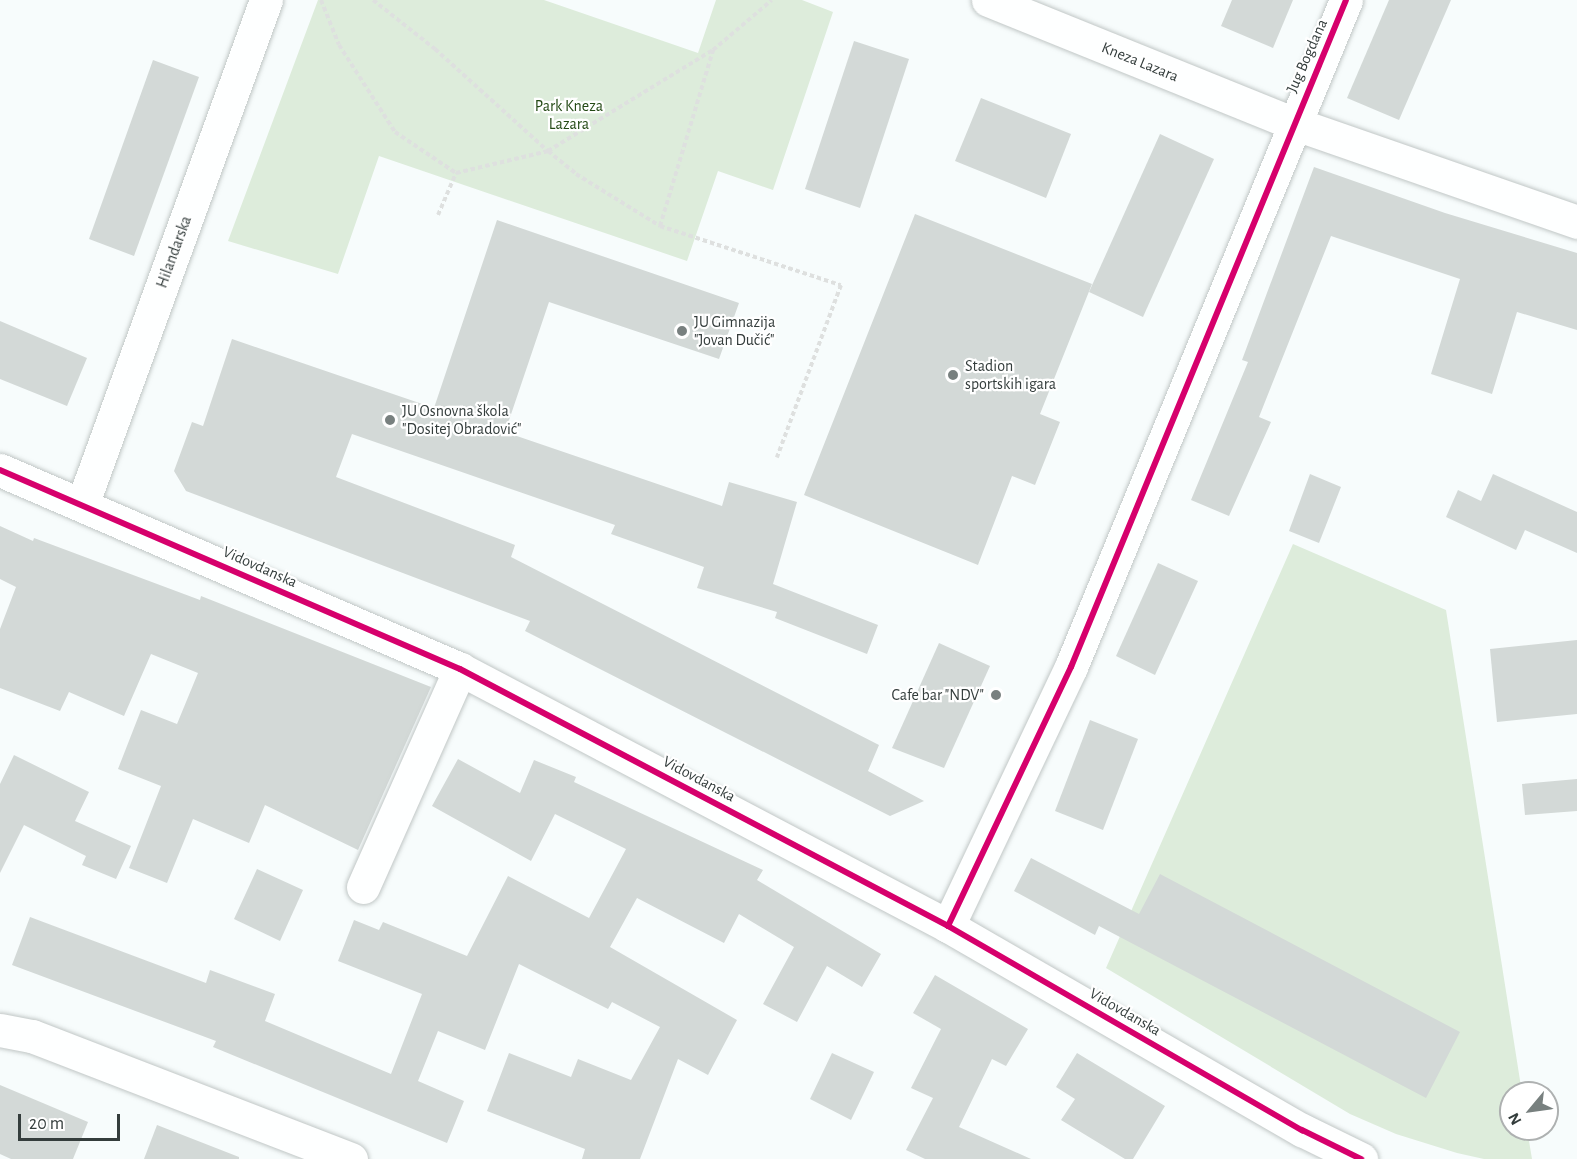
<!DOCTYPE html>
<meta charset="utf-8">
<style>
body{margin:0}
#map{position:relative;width:1577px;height:1159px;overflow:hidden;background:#f7fcfc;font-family:"Alegreya Sans",sans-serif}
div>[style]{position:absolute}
.green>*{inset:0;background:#ddecdb}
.building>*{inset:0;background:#d3d9d7}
.path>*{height:4px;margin-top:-2px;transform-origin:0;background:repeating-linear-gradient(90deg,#dee0df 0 4.5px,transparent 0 7.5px)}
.roads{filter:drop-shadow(0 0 2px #c1c7c6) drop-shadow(0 0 2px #c1c7c6)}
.minor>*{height:33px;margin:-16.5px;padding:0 16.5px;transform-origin:16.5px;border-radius:16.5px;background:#feffff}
.cycleway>*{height:6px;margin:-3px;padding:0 3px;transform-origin:3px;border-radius:3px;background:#d6006c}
.dots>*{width:16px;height:16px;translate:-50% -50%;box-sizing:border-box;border:3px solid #fff;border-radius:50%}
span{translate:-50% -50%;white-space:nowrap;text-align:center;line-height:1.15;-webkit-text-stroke:4.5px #fff;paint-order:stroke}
.street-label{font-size:16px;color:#343d3c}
.park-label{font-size:16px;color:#234914}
.poi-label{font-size:16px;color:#343d3c}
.left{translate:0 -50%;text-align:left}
.right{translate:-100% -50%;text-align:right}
.north{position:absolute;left:1499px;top:1081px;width:60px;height:60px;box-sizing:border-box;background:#fff;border:2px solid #aeb1b1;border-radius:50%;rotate:241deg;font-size:16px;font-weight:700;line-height:24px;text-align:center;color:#343d3c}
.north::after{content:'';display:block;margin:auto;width:21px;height:27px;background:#78807f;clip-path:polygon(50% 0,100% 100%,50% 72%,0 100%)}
.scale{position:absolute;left:18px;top:1114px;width:102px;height:27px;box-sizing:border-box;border:3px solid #343d3c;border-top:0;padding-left:8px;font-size:18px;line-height:21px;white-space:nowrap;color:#343d3c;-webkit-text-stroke:4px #fff;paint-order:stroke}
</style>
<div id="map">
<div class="green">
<i style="clip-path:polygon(318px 0,544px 0,698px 53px,716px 0,802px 0,833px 12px,773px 190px,718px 171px,687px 261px,379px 156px,338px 274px,228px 241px)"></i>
<i style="clip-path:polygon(1293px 544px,1446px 610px,1522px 1093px,1511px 1093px,1511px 1129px,1527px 1129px,1532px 1159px,1484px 1159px,1457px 1153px,1396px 1134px,1350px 1114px,1106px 968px)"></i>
</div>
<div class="building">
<i style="clip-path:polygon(1232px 0,1293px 0,1273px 48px,1221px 26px)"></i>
<i style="clip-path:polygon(1389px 0,1451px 0,1399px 120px,1347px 98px)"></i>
<i style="clip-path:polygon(854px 41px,909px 59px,860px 208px,805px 189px)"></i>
<i style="clip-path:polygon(153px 60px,199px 77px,134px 256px,89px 239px)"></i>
<i style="clip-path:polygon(981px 98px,1071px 134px,1046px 198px,955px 161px)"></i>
<i style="clip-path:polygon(1160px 134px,1214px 159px,1143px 317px,1089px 292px)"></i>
<i style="clip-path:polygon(1314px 167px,1445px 213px,1577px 253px,1577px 330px,1517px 312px,1492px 394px,1431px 374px,1460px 279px,1331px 236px,1259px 417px,1271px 422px,1229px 516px,1191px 500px,1248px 362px,1242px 360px)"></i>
<i style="clip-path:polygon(915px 214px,1092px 284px,1040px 414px,1060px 422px,1035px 485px,1012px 476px,978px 565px,804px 495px)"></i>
<i style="clip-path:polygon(497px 220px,739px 303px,719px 359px,549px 302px,505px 432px,722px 506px,729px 482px,797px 502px,773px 584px,878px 625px,867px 654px,775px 618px,777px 612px,697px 588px,704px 567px,611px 534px,615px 525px,352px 434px,336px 477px,515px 545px,511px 557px,879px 745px,868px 771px,924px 801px,890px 816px,525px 631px,530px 621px,186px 491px,174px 471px,192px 422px,203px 426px,232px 339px,434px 408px)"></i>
<i style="clip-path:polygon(0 321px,87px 358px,67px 406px,0 379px)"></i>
<i style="clip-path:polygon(1310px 474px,1341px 487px,1319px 543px,1289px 531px)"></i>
<i style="clip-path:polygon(1493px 474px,1577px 512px,1577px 553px,1525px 530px,1516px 550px,1446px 517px,1458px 490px,1481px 501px)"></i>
<i style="clip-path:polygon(0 526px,33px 541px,34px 538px,200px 600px,201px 596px,431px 687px,358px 850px,265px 805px,249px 843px,193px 819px,167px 883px,129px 868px,161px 786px,118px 769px,141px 710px,177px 724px,198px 673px,151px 654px,124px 716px,69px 692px,60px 711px,0 688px,0 629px,16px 587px,0 579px)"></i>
<i style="clip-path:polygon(1158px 563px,1198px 581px,1155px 675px,1116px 656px)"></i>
<i style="clip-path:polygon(1577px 640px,1577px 714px,1497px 722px,1490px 649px)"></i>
<i style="clip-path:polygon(939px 643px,990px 666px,944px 768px,892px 748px)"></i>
<i style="clip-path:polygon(1090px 720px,1138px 739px,1103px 830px,1055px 811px)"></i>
<i style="clip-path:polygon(14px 755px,89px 792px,75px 821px,131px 846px,116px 879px,82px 865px,86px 856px,24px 825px,0 873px,0 784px)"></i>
<i style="clip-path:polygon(458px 759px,520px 793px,534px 760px,576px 777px,574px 782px,763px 870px,757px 880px,881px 954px,862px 987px,827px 966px,797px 1022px,763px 1004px,794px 947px,739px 914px,724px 943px,637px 898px,610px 947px,737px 1020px,708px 1075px,678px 1059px,640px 1159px,582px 1159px,585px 1149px,487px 1111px,509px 1053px,571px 1077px,578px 1059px,631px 1080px,660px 1027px,612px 1002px,608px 1009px,519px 964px,485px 1050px,438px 1031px,418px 1081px,464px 1101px,447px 1143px,213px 1047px,216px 1041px,12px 965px,30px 917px,206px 983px,210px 970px,275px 994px,265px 1021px,391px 1074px,422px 994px,338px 961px,354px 920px,379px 930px,383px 922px,467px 956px,508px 876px,589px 918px,626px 849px,555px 814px,531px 861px,432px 806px)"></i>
<i style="clip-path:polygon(1577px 779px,1577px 811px,1525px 815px,1522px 784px)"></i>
<i style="clip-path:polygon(1031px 858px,1139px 914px,1160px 874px,1460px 1032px,1426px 1098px,1099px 926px,1095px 935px,1014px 891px)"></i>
<i style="clip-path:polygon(257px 869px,303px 890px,280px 941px,234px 919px)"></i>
<i style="clip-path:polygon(935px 975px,1028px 1029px,1006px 1066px,992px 1059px,959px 1127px,1031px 1159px,925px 1159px,906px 1150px,933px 1098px,911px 1088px,941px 1029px,913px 1013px)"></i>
<i style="clip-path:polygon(832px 1053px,874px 1072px,851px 1120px,810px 1099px)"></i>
<i style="clip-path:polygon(1077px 1053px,1165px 1106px,1133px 1159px,1125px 1159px,1061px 1120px,1075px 1099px,1056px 1087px)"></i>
<i style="clip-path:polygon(0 1085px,88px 1122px,73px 1159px,11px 1159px,0 1154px)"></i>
<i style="clip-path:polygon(157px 1125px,239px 1157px,239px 1159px,144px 1159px)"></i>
</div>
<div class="path">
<i style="left:321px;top:0;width:48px;rotate:68.2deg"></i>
<i style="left:339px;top:45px;width:103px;rotate:57.2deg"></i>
<i style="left:395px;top:132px;width:73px;rotate:33.9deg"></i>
<i style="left:456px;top:173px;width:95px;rotate:-13.4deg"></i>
<i style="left:548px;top:151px;width:36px;rotate:39deg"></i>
<i style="left:576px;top:174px;width:99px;rotate:31.8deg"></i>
<i style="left:660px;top:226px;width:190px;rotate:18.1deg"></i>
<i style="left:841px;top:285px;width:184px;rotate:110.4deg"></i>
<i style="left:373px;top:0;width:79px;rotate:38.3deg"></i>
<i style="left:435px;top:49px;width:152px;rotate:42.1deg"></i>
<i style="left:548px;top:151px;width:193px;rotate:-31.5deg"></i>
<i style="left:438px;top:215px;width:46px;rotate:-66.8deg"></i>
<i style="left:660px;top:226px;width:184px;rotate:-73.2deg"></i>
<i style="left:713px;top:50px;width:77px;rotate:-40.3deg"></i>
</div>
<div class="roads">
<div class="minor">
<i style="left:988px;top:0;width:329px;rotate:22deg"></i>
<i style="left:1293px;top:123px;width:301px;rotate:19.2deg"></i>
<i style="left:0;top:470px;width:501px;rotate:23.39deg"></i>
<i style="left:460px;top:669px;width:552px;rotate:27.77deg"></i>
<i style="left:948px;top:926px;width:409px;rotate:30deg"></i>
<i style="left:1302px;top:1130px;width:66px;rotate:26.2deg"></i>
<i style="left:82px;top:505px;width:537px;rotate:-69.98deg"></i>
<i style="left:363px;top:887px;width:239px;rotate:-66deg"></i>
<i style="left:948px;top:926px;width:287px;rotate:-64.6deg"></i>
<i style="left:1071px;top:667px;width:721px;rotate:-67.59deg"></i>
<i style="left:0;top:1030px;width:33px;rotate:11deg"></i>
<i style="left:32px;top:1036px;width:342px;rotate:21.1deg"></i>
</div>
</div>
<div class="cycleway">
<i style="left:0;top:470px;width:501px;rotate:23.39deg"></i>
<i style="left:460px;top:669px;width:552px;rotate:27.77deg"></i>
<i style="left:948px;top:926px;width:409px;rotate:30deg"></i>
<i style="left:1302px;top:1130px;width:66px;rotate:26.2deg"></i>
<i style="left:948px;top:926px;width:287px;rotate:-64.6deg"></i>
<i style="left:1071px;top:667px;width:721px;rotate:-67.59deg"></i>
</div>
<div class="dots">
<i style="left:682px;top:331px;background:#78807f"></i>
<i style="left:953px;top:375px;background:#78807f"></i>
<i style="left:390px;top:420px;background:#78807f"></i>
<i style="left:996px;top:695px;background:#78807f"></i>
</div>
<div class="street-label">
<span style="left:1307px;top:56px;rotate:-66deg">Jug Bogdana</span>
<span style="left:1140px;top:62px;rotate:22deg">Kneza Lazara</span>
<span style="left:174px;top:252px;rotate:-70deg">Hilandarska</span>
<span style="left:260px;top:567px;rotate:24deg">Vidovdanska</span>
<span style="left:699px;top:779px;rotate:28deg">Vidovdanska</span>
<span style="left:1125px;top:1012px;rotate:30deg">Vidovdanska</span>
</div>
<div class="park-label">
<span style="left:569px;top:115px">Park Kneza<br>Lazara</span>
</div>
<div class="poi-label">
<span class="left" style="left:694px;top:331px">JU Gimnazija<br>"Jovan Dučić"</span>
<span class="left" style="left:965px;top:375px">Stadion<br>sportskih igara</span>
<span class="left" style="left:402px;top:420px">JU Osnovna škola<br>"Dositej Obradović"</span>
<span class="right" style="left:984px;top:695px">Cafe bar "NDV"</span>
</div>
<div class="north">N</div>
<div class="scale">20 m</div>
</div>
